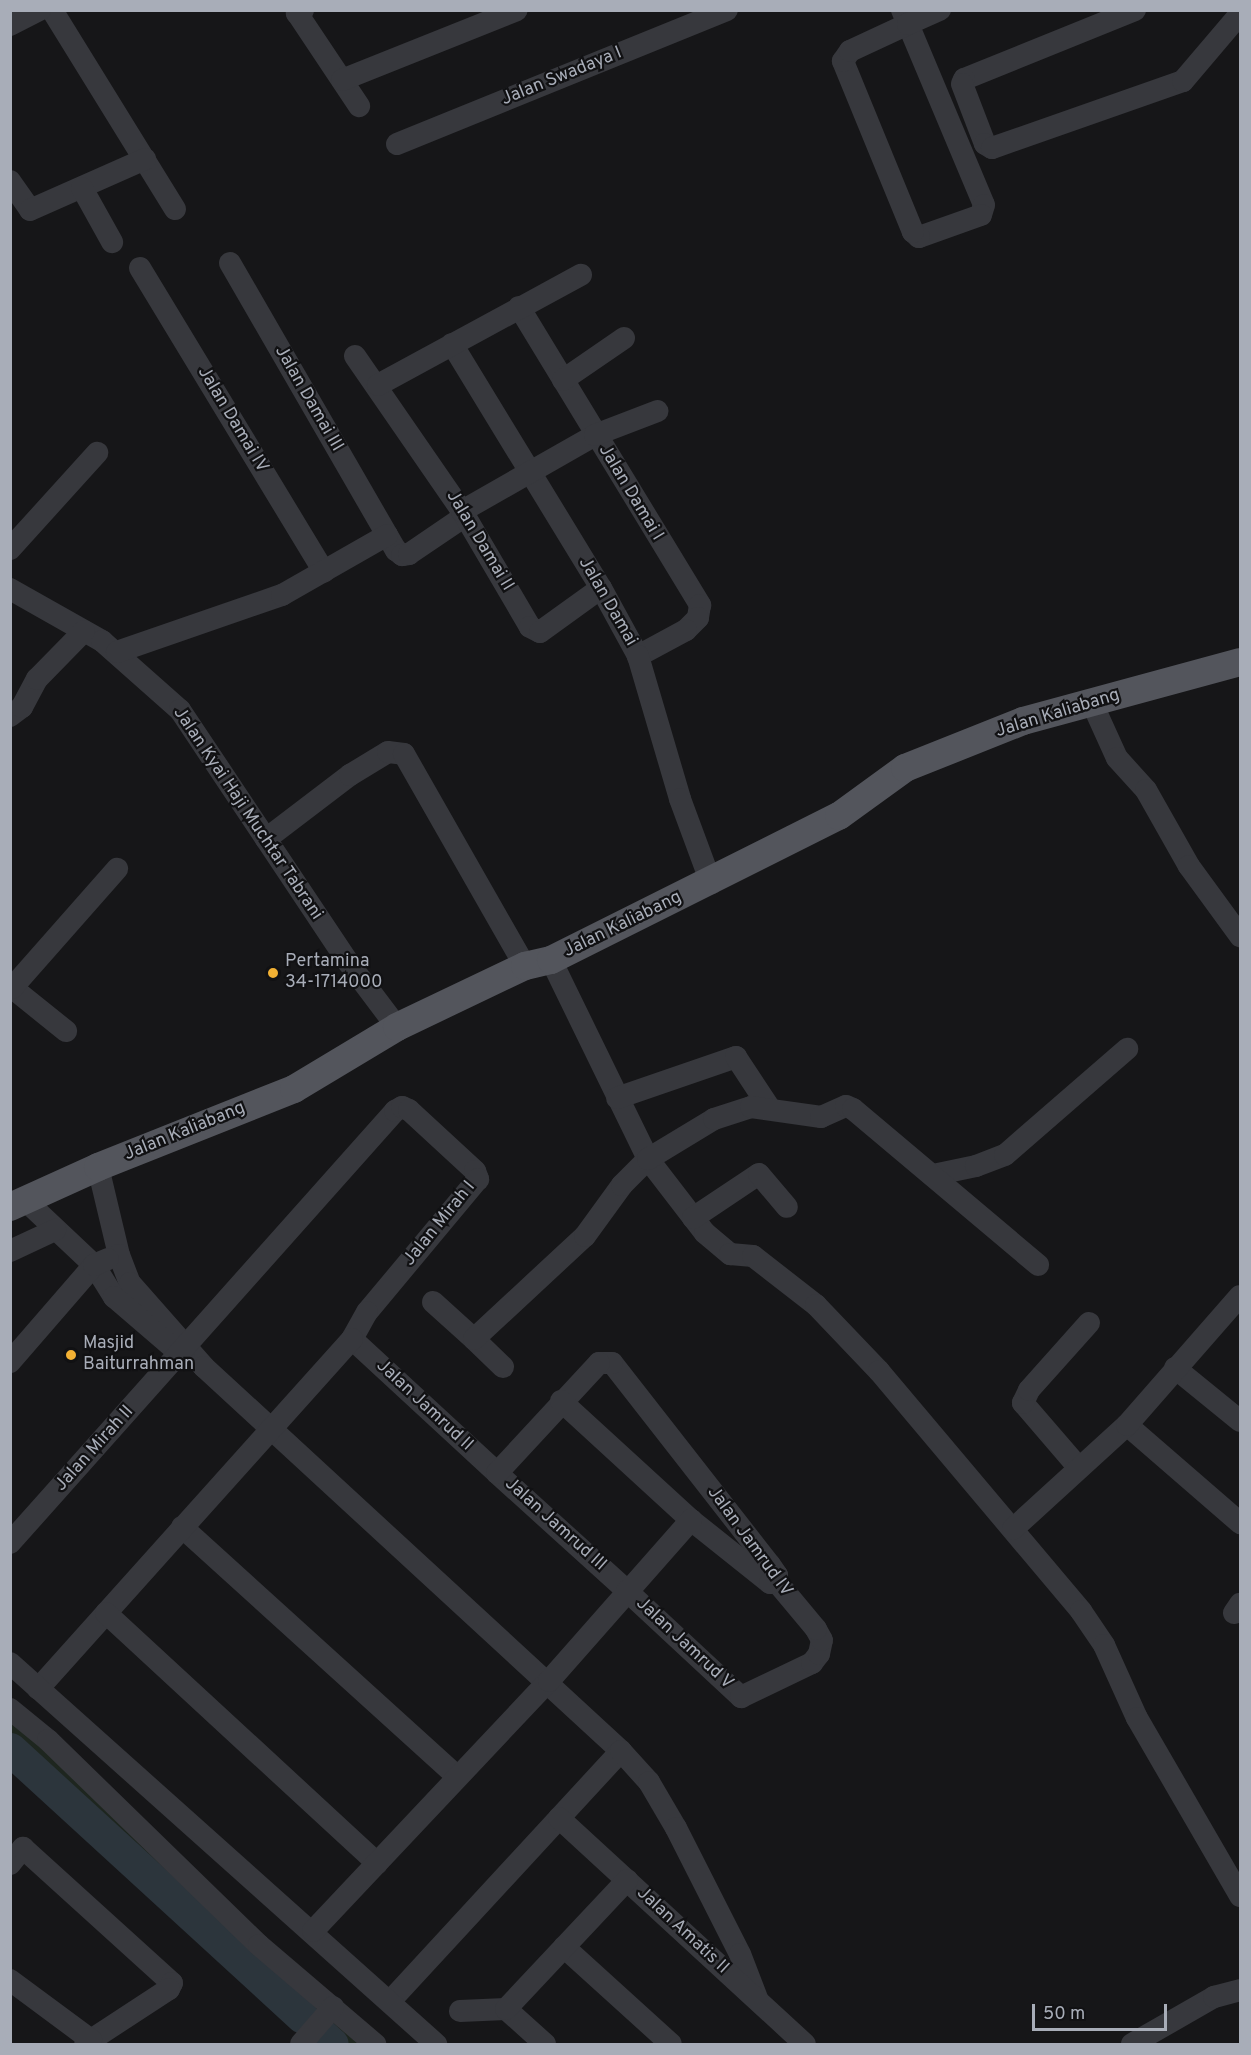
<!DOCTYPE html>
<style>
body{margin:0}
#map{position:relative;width:1251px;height:2055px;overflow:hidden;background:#161618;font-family:Overpass,sans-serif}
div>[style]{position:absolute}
.green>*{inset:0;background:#1e261f}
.river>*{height:33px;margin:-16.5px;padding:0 16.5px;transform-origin:16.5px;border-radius:16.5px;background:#2c353c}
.minor>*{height:22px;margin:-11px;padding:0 11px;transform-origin:11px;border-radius:11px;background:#37383d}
.major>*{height:28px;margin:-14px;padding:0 14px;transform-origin:14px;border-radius:14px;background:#53555c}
.dots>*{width:16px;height:16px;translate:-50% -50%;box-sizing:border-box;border:3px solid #111113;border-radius:50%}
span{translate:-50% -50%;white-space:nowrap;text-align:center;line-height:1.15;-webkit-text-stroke:4.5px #111113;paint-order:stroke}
.street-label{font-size:18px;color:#a8adb8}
.poi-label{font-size:18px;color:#a8adb8}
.left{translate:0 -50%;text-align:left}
.frame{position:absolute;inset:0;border:12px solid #a8adb8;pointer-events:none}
.scale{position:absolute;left:1032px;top:2004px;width:135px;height:27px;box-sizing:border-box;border:3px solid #a8adb8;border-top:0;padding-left:8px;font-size:18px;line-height:21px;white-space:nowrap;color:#a8adb8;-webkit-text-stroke:4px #111113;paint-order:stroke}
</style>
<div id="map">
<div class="green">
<i style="clip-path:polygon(10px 1709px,375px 2044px,332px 2044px,11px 1749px)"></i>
</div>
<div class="river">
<i style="left:10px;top:1749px;width:396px;rotate:42.5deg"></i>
<i style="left:322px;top:2035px;width:13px;rotate:42deg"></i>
</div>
<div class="minor">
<i style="left:52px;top:10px;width:234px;rotate:58.3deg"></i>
<i style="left:303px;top:10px;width:7px;rotate:153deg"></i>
<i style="left:297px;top:13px;width:112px;rotate:56.3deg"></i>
<i style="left:902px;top:10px;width:15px;rotate:67deg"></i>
<i style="left:908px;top:24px;width:196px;rotate:67.2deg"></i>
<i style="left:984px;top:205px;width:10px;rotate:107deg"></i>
<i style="left:981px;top:215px;width:66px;rotate:160.5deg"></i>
<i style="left:919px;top:237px;width:8px;rotate:-140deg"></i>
<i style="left:913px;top:232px;width:185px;rotate:-112.3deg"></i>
<i style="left:843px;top:61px;width:12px;rotate:-55deg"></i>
<i style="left:850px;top:51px;width:64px;rotate:-25deg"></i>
<i style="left:908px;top:24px;width:35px;rotate:-24deg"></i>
<i style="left:1135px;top:10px;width:184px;rotate:158deg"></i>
<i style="left:964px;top:79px;width:5px;rotate:112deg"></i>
<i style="left:962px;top:84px;width:64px;rotate:69deg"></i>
<i style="left:985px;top:144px;width:8px;rotate:30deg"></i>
<i style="left:992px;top:148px;width:202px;rotate:-19.3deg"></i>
<i style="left:1183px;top:81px;width:88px;rotate:-49.6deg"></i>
<i style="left:10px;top:25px;width:34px;rotate:-27deg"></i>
<i style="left:342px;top:80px;width:188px;rotate:-21.8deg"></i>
<i style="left:397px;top:144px;width:356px;rotate:-22.1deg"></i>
<i style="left:10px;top:181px;width:35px;rotate:55deg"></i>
<i style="left:30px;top:210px;width:126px;rotate:-23.9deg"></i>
<i style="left:82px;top:188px;width:62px;rotate:60.9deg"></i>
<i style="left:230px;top:263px;width:332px;rotate:60deg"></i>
<i style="left:396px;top:550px;width:8px;rotate:40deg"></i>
<i style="left:402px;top:555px;width:7px;rotate:-8deg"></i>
<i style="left:409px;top:554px;width:68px;rotate:-34.2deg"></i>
<i style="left:140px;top:268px;width:355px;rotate:58.8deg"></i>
<i style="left:519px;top:307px;width:349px;rotate:58.7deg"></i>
<i style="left:700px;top:605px;width:13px;rotate:99deg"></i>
<i style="left:698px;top:618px;width:17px;rotate:135deg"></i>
<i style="left:686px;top:630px;width:55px;rotate:151.6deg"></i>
<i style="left:452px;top:344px;width:286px;rotate:58.6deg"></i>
<i style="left:601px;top:588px;width:77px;rotate:61.4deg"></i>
<i style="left:638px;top:656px;width:149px;rotate:73.6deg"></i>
<i style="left:680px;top:799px;width:90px;rotate:69.7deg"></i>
<i style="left:355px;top:356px;width:188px;rotate:55.4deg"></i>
<i style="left:462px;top:511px;width:134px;rotate:59.6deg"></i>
<i style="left:530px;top:627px;width:11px;rotate:27deg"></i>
<i style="left:540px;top:632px;width:75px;rotate:-35.8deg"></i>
<i style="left:563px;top:380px;width:74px;rotate:-34.5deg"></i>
<i style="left:378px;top:385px;width:231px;rotate:-28.5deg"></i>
<i style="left:462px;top:511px;width:153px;rotate:-29.7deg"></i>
<i style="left:595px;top:435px;width:67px;rotate:-20.9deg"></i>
<i style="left:10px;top:549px;width:130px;rotate:-47.8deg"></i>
<i style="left:10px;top:589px;width:106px;rotate:29.5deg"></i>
<i style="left:102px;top:641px;width:104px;rotate:41.5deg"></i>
<i style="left:180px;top:710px;width:303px;rotate:56.3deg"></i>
<i style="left:348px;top:962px;width:81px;rotate:53deg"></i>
<i style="left:117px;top:652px;width:175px;rotate:-19.1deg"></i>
<i style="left:282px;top:595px;width:121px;rotate:-29.7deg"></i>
<i style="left:1092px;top:703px;width:60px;rotate:65.6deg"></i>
<i style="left:1117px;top:758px;width:43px;rotate:47.8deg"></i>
<i style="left:1146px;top:790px;width:87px;rotate:60.5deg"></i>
<i style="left:1189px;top:866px;width:87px;rotate:53.9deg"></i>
<i style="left:10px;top:716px;width:15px;rotate:-37deg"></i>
<i style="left:22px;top:707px;width:32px;rotate:-62deg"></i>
<i style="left:37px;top:679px;width:67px;rotate:-45.6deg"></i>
<i style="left:266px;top:839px;width:106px;rotate:-37.3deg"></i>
<i style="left:350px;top:775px;width:44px;rotate:-31.2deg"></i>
<i style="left:388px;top:752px;width:16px;rotate:7deg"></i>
<i style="left:404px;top:754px;width:244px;rotate:60.3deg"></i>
<i style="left:551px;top:960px;width:221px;rotate:64deg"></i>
<i style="left:648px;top:1159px;width:93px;rotate:52.4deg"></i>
<i style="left:705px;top:1233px;width:33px;rotate:40deg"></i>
<i style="left:730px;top:1254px;width:23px;rotate:5deg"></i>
<i style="left:753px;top:1256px;width:80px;rotate:37.9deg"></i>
<i style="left:816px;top:1305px;width:91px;rotate:46.3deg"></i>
<i style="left:879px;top:1371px;width:314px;rotate:49.9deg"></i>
<i style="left:1081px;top:1611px;width:41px;rotate:55.9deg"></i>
<i style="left:1104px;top:1645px;width:80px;rotate:65.7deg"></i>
<i style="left:1137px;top:1718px;width:206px;rotate:59.9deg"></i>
<i style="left:10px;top:986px;width:72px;rotate:38.8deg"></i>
<i style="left:12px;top:988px;width:159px;rotate:-48.6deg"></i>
<i style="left:617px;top:1098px;width:126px;rotate:-19deg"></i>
<i style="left:736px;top:1057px;width:60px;rotate:56.6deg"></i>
<i style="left:98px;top:1167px;width:90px;rotate:76.6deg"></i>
<i style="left:119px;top:1255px;width:30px;rotate:69deg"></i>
<i style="left:130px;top:1283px;width:112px;rotate:48.6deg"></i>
<i style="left:204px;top:1367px;width:567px;rotate:42.64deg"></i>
<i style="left:621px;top:1751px;width:340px;rotate:132.7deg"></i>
<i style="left:933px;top:1175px;width:44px;rotate:-11.8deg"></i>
<i style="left:976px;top:1166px;width:31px;rotate:-21deg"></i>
<i style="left:1005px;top:1155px;width:162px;rotate:-41deg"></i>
<i style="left:26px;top:1201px;width:93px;rotate:43.3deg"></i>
<i style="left:94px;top:1265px;width:38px;rotate:58deg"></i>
<i style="left:114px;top:1297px;width:92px;rotate:40.6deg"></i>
<i style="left:693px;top:1218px;width:79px;rotate:-33.7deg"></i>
<i style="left:759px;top:1174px;width:43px;rotate:49.7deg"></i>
<i style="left:10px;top:1251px;width:50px;rotate:-25deg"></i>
<i style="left:433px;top:1302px;width:55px;rotate:42.1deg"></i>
<i style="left:352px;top:1339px;width:197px;rotate:42.7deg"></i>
<i style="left:497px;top:1473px;width:176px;rotate:42.2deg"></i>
<i style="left:627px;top:1591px;width:156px;rotate:42.9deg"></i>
<i style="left:741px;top:1697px;width:79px;rotate:-25.6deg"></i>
<i style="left:812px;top:1663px;width:11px;rotate:-52deg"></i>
<i style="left:819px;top:1654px;width:14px;rotate:-78deg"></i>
<i style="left:822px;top:1640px;width:13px;rotate:-119deg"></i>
<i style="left:816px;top:1629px;width:62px;rotate:-129.8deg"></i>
<i style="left:776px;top:1581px;width:6px;rotate:-81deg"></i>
<i style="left:777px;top:1575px;width:12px;rotate:-125deg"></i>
<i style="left:770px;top:1565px;width:256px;rotate:-128deg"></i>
<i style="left:612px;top:1363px;width:13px;rotate:180deg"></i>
<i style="left:599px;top:1363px;width:150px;rotate:132.8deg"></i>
<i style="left:10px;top:1362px;width:128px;rotate:-49.1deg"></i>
<i style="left:94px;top:1265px;width:15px;rotate:-23deg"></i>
<i style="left:503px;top:1367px;width:40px;rotate:-136deg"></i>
<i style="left:474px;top:1339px;width:151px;rotate:-42.9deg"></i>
<i style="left:585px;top:1236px;width:63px;rotate:-54deg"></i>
<i style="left:622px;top:1185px;width:37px;rotate:-45deg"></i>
<i style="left:648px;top:1159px;width:77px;rotate:-31.2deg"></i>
<i style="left:714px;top:1119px;width:39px;rotate:-18deg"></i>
<i style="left:751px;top:1107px;width:71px;rotate:8.1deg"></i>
<i style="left:821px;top:1117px;width:27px;rotate:-24deg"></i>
<i style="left:846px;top:1106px;width:8px;rotate:23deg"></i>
<i style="left:853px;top:1109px;width:242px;rotate:40.1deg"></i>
<i style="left:1175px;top:1368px;width:84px;rotate:39.2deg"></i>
<i style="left:561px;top:1401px;width:176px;rotate:42.5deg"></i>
<i style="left:691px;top:1520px;width:101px;rotate:38.6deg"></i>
<i style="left:770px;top:1583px;width:6px;rotate:-18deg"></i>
<i style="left:1127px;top:1425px;width:150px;rotate:40.9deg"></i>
<i style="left:1079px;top:1468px;width:86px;rotate:-130.7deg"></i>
<i style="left:1023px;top:1403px;width:14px;rotate:-65deg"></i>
<i style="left:1029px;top:1390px;width:90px;rotate:-48.2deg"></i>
<i style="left:182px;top:1527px;width:372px;rotate:42.2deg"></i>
<i style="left:1013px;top:1529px;width:154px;rotate:-42.4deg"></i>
<i style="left:1127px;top:1425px;width:171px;rotate:-48.8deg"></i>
<i style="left:10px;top:1543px;width:579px;rotate:-48.29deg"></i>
<i style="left:395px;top:1111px;width:8px;rotate:-30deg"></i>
<i style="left:402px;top:1107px;width:8px;rotate:23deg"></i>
<i style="left:409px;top:1110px;width:90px;rotate:42.7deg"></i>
<i style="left:475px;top:1171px;width:9px;rotate:69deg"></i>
<i style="left:478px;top:1179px;width:173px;rotate:129.8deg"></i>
<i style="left:367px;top:1312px;width:31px;rotate:119deg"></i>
<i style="left:352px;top:1339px;width:470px;rotate:131.9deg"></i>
<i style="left:106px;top:1613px;width:369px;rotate:42.7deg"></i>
<i style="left:1234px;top:1613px;width:11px;rotate:-56deg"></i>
<i style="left:10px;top:1663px;width:572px;rotate:41.81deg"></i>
<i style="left:10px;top:1709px;width:49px;rotate:39.2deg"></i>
<i style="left:48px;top:1740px;width:294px;rotate:44.2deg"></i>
<i style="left:259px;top:1945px;width:153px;rotate:40.5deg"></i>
<i style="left:621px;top:1751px;width:42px;rotate:47.9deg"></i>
<i style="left:649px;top:1782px;width:53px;rotate:59.6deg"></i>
<i style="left:676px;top:1828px;width:141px;rotate:63.1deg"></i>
<i style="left:740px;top:1954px;width:47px;rotate:68.9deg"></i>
<i style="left:559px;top:1818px;width:334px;rotate:42.6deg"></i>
<i style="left:10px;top:1864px;width:21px;rotate:-51deg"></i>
<i style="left:23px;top:1848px;width:201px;rotate:42.2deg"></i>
<i style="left:172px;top:1983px;width:7px;rotate:117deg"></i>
<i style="left:169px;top:1989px;width:100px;rotate:146.8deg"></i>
<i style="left:313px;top:1931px;width:344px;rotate:-46.7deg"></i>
<i style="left:549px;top:1681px;width:215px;rotate:-48.6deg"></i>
<i style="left:564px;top:1947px;width:144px;rotate:42.2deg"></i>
<i style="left:10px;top:1980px;width:101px;rotate:36.5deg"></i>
<i style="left:460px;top:2011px;width:46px;rotate:-2.5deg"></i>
<i style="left:301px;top:2044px;width:49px;rotate:-49.1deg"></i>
<i style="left:545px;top:2044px;width:52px;rotate:-138.1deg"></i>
<i style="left:506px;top:2009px;width:177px;rotate:-46.8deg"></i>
<i style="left:1132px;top:2044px;width:95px;rotate:-29.8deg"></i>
<i style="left:1214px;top:1997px;width:27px;rotate:-15deg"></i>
</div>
<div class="major">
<i style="left:10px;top:1207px;width:97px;rotate:-24.4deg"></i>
<i style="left:98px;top:1167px;width:211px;rotate:-21.7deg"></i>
<i style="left:294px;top:1089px;width:120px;rotate:-31deg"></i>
<i style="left:397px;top:1027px;width:142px;rotate:-25.5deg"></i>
<i style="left:525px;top:966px;width:27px;rotate:-13deg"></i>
<i style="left:551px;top:960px;width:322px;rotate:-26.6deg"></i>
<i style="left:839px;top:816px;width:82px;rotate:-36deg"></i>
<i style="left:905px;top:768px;width:127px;rotate:-21.7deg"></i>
<i style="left:1023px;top:721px;width:225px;rotate:-15.2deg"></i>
</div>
<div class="dots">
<i style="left:273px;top:973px;background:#f2b134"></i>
<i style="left:71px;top:1355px;background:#f2b134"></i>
</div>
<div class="street-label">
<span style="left:562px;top:77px;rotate:-22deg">Jalan Swadaya I</span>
<span style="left:308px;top:399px;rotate:60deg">Jalan Damai III</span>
<span style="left:232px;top:420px;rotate:59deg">Jalan Damai IV</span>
<span style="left:630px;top:493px;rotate:59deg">Jalan Damai I</span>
<span style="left:479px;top:541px;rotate:59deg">Jalan Damai II</span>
<span style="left:607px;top:602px;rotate:60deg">Jalan Damai</span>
<span style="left:1058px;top:714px;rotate:-17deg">Jalan Kaliabang</span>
<span style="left:247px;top:814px;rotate:56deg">Jalan Kyai Haji Muchtar Tabrani</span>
<span style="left:623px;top:925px;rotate:-26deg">Jalan Kaliabang</span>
<span style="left:185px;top:1132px;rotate:-22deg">Jalan Kaliabang</span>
<span style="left:440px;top:1224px;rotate:-51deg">Jalan Mirah I</span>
<span style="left:424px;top:1406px;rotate:43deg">Jalan Jamrud II</span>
<span style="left:95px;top:1449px;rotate:-48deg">Jalan Mirah II</span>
<span style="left:555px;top:1525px;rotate:42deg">Jalan Jamrud III</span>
<span style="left:749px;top:1542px;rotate:54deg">Jalan Jamrud IV</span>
<span style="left:684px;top:1644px;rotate:43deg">Jalan Jamrud V</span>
<span style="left:682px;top:1931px;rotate:43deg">Jalan Amatis II</span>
</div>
<div class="poi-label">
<span class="left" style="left:285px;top:973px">Pertamina<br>34-1714000</span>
<span class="left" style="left:83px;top:1355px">Masjid<br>Baiturrahman</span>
</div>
<div class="frame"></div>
<div class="scale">50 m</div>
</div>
